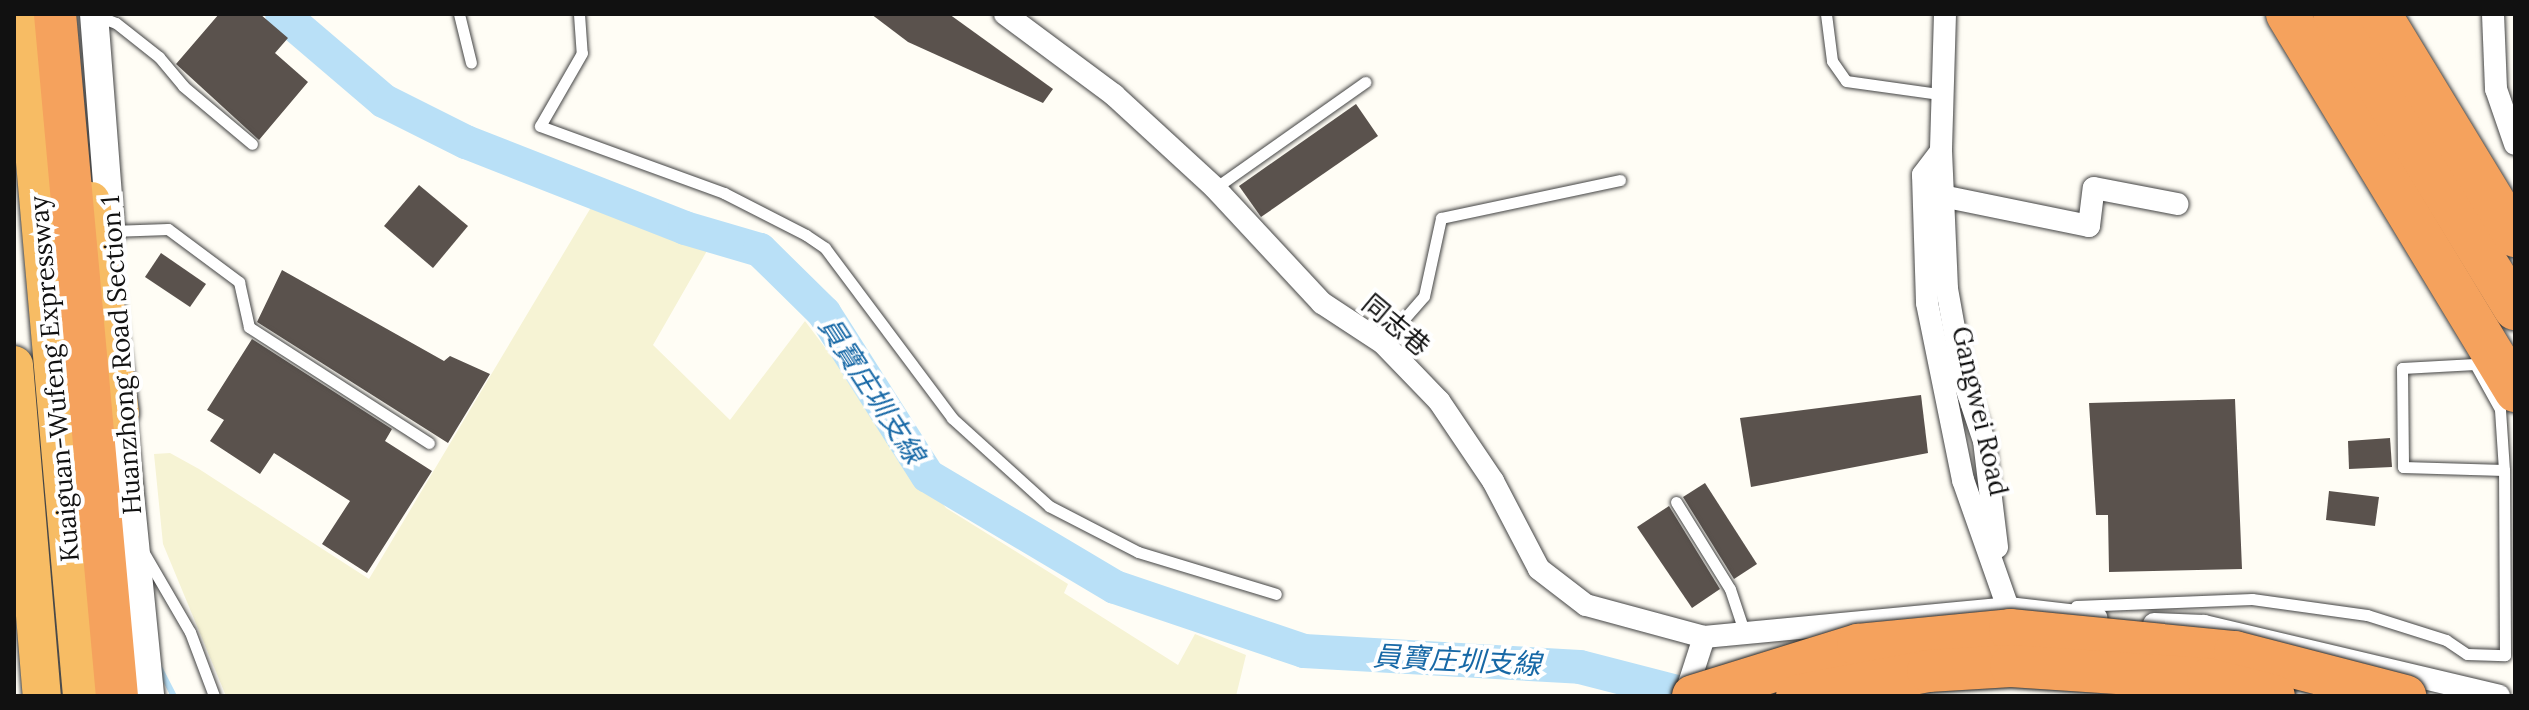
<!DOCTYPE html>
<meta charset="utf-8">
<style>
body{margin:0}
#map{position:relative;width:2529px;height:710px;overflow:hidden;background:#fffdf5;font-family:Lora,"Noto Sans TC",serif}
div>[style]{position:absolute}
.farmland>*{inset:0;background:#f6f3d4}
.stream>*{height:6px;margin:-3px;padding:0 3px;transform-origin:3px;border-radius:3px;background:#b9e0f7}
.river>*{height:34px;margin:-17px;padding:0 17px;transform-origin:17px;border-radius:17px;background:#b9e0f7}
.building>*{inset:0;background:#5a524d}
.roads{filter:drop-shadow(0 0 2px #444) drop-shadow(0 0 2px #444)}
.service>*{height:11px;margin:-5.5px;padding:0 5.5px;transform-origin:5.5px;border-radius:5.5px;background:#fff}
.minor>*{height:22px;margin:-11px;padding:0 11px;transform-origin:11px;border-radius:11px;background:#fff}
.tertiary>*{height:28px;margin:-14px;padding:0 14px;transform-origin:14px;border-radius:14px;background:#fff}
.trunk>*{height:38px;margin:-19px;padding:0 19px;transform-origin:19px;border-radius:19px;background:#f7bc64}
.motorway>*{height:42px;margin:-21px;padding:0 21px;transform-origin:21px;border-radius:21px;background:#f5a25d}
.bridges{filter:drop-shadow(0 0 2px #222) drop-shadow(0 0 2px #222)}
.motorway-bridge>*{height:42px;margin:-21px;padding:0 21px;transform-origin:21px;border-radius:21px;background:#f5a25d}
span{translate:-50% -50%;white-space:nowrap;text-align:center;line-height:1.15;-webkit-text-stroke:8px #fff;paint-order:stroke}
.street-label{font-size:26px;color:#111}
.water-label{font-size:28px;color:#1768a6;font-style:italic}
.frame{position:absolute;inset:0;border:16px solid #111;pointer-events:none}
</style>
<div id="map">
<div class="farmland">
<i style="clip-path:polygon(599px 194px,712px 242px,653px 345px,730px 420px,805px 321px,946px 508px,1068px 584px,1064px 593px,1178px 665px,1195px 634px,1246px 655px,1236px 696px,226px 696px,163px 544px,154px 454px,170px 453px,199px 469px,369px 579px)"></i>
</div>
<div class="stream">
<i style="left:159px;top:667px;width:33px;rotate:63deg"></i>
</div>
<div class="river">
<i style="left:282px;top:14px;width:134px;rotate:40.5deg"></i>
<i style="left:384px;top:101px;width:92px;rotate:26.6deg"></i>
<i style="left:466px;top:142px;width:235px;rotate:21.4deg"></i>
<i style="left:685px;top:228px;width:78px;rotate:16.3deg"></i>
<i style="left:760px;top:250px;width:90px;rotate:44.5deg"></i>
<i style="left:824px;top:313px;width:193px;rotate:57.5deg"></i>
<i style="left:928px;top:476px;width:217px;rotate:30.7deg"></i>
<i style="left:1115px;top:587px;width:200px;rotate:18.7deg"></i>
<i style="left:1304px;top:651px;width:276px;rotate:3.3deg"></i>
<i style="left:1580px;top:667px;width:117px;rotate:14.4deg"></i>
</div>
<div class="building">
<i style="clip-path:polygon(219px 14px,260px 14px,288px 38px,275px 53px,308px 82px,259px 140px,176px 64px)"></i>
<i style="clip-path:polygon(871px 14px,949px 14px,1053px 89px,1043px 103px,908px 42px)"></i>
<i style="clip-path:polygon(1356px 104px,1378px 136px,1261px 217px,1239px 186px)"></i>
<i style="clip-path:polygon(419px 185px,468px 226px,433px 268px,384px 226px)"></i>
<i style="clip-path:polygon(161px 253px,206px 284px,190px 307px,145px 277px)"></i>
<i style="clip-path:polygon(282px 270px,444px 361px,450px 356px,490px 374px,448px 443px,257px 322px)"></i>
<i style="clip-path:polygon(252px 339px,392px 429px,385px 441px,432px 471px,367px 573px,322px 544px,350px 501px,274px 453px,260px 474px,210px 441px,224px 420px,207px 410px)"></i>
<i style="clip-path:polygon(1921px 395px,1928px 453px,1751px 487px,1740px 418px)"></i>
<i style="clip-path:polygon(2235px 399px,2242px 569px,2109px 572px,2108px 515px,2096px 515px,2089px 403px)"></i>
<i style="clip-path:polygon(2390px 438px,2392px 467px,2349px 469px,2348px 441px)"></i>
<i style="clip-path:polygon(1705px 483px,1757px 564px,1734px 579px,1683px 497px)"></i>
<i style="clip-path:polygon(2329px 491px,2379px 497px,2375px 526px,2326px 520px)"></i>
<i style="clip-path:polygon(1669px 506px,1720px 589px,1692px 608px,1637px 527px)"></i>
</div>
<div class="roads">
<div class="service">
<i style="left:459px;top:14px;width:50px;rotate:76.2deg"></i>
<i style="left:579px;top:14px;width:39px;rotate:86deg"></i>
<i style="left:582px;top:53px;width:84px;rotate:119.9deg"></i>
<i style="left:540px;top:126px;width:196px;rotate:20deg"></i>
<i style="left:724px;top:193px;width:92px;rotate:27.1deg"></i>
<i style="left:806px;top:235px;width:23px;rotate:34deg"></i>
<i style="left:825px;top:248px;width:212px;rotate:53.2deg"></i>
<i style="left:952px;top:418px;width:131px;rotate:42.2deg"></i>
<i style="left:1049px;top:506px;width:100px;rotate:27.3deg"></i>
<i style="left:1138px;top:552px;width:144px;rotate:16.9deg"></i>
<i style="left:1826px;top:14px;width:47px;rotate:82.7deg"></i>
<i style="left:1832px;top:61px;width:24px;rotate:55deg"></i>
<i style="left:1846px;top:81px;width:100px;rotate:8deg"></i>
<i style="left:95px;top:15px;width:22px;rotate:21deg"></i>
<i style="left:116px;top:23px;width:55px;rotate:38.3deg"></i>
<i style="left:159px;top:57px;width:38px;rotate:50deg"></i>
<i style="left:183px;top:86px;width:90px;rotate:40deg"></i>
<i style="left:1215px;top:188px;width:184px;rotate:-35.2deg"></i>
<i style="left:111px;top:231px;width:57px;rotate:-2deg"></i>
<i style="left:168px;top:229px;width:89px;rotate:36.7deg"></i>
<i style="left:239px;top:282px;width:46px;rotate:77.5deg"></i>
<i style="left:249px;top:327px;width:214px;rotate:32.8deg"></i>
<i style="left:1383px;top:343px;width:62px;rotate:-48.9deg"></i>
<i style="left:1424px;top:296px;width:80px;rotate:-77.7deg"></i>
<i style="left:1441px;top:218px;width:183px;rotate:-12deg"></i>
<i style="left:1676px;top:502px;width:102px;rotate:58.2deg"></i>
<i style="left:1730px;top:589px;width:47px;rotate:71.6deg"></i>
<i style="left:144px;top:553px;width:91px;rotate:59.8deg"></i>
<i style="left:190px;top:632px;width:68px;rotate:69.4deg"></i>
<i style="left:2076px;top:606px;width:176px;rotate:-2.3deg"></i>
<i style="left:2252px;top:599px;width:116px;rotate:7.9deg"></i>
<i style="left:2367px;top:615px;width:83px;rotate:17.6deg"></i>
<i style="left:2446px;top:640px;width:25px;rotate:34deg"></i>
<i style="left:2467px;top:654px;width:38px;rotate:2deg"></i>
<i style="left:2505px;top:655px;width:185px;rotate:-90.3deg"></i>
<i style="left:2504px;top:470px;width:61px;rotate:-93.8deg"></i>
<i style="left:2500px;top:409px;width:51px;rotate:-119.1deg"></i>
<i style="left:2475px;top:364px;width:73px;rotate:176.9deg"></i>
<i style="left:2402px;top:368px;width:99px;rotate:89.4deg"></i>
<i style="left:2403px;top:467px;width:101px;rotate:1.7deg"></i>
</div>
<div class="minor">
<i style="left:1005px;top:14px;width:136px;rotate:36.6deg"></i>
<i style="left:1114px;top:95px;width:137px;rotate:42.6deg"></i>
<i style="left:1215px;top:188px;width:157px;rotate:47.1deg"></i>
<i style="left:1322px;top:303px;width:73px;rotate:33.3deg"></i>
<i style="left:1383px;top:343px;width:81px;rotate:46deg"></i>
<i style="left:1439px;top:401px;width:97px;rotate:56deg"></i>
<i style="left:1493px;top:481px;width:99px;rotate:62.4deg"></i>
<i style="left:1539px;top:569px;width:59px;rotate:37.5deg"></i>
<i style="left:1586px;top:605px;width:122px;rotate:15.2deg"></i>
<i style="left:1704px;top:637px;width:305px;rotate:-5.4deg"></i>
<i style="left:2008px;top:608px;width:89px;rotate:6.5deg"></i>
<i style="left:1945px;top:14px;width:137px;rotate:91.7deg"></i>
<i style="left:1941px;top:151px;width:30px;rotate:127deg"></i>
<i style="left:1923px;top:175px;width:128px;rotate:88.2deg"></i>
<i style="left:1927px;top:303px;width:181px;rotate:78.5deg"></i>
<i style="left:1963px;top:480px;width:136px;rotate:70.6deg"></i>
<i style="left:2493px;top:14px;width:75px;rotate:87.7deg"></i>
<i style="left:2496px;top:89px;width:58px;rotate:70.9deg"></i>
<i style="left:1941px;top:151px;width:138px;rotate:87.5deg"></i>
<i style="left:1947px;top:289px;width:90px;rotate:79.8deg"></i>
<i style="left:1963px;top:378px;width:66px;rotate:71.6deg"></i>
<i style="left:1984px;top:441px;width:107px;rotate:83deg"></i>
<i style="left:1942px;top:196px;width:150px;rotate:11.5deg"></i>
<i style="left:2089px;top:226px;width:38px;rotate:-83deg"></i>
<i style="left:2094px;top:188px;width:85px;rotate:10.9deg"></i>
<i style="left:2154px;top:624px;width:50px;rotate:2.3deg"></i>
<i style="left:2204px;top:626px;width:303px;rotate:13.3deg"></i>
<i style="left:1685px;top:696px;width:62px;rotate:-72.1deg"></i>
</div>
<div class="tertiary">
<i style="left:94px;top:14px;width:220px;rotate:85.6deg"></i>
<i style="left:120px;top:394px;width:303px;rotate:84.3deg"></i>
</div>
<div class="trunk">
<i style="left:22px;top:14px;width:685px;rotate:84.97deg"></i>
<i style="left:91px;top:201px;width:214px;rotate:82.2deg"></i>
<i style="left:14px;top:365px;width:332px;rotate:85.2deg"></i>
</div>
<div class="motorway">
<i style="left:55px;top:14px;width:685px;rotate:84.81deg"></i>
<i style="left:2287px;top:14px;width:441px;rotate:58.8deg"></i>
<i style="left:2334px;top:14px;width:346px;rotate:58.5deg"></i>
<i style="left:2380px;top:14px;width:260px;rotate:58.7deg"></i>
</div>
</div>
<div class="bridges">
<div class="motorway-bridge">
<i style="left:1693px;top:696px;width:173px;rotate:-17.2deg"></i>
<i style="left:1858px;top:645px;width:153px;rotate:-5.6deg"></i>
<i style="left:2010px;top:630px;width:226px;rotate:5.6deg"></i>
<i style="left:2235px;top:652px;width:176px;rotate:14.5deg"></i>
<i style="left:1797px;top:696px;width:133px;rotate:-10.8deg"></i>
<i style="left:1928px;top:671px;width:83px;rotate:-3.4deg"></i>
<i style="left:2011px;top:666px;width:197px;rotate:3.8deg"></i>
<i style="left:2208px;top:679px;width:68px;rotate:14.4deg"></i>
</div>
</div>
<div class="street-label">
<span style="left:1396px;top:325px;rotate:40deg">同志巷</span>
<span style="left:121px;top:355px;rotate:-94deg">Huanzhong Road Section 1</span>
<span style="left:54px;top:379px;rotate:-95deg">Kuaiguan-Wufeng Expressway</span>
<span style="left:1980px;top:411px;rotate:77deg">Gangwei Road</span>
</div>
<div class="water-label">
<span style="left:872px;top:390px;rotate:57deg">員寶庄圳支線</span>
<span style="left:1457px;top:660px;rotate:3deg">員寶庄圳支線</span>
</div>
<div class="frame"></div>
</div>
